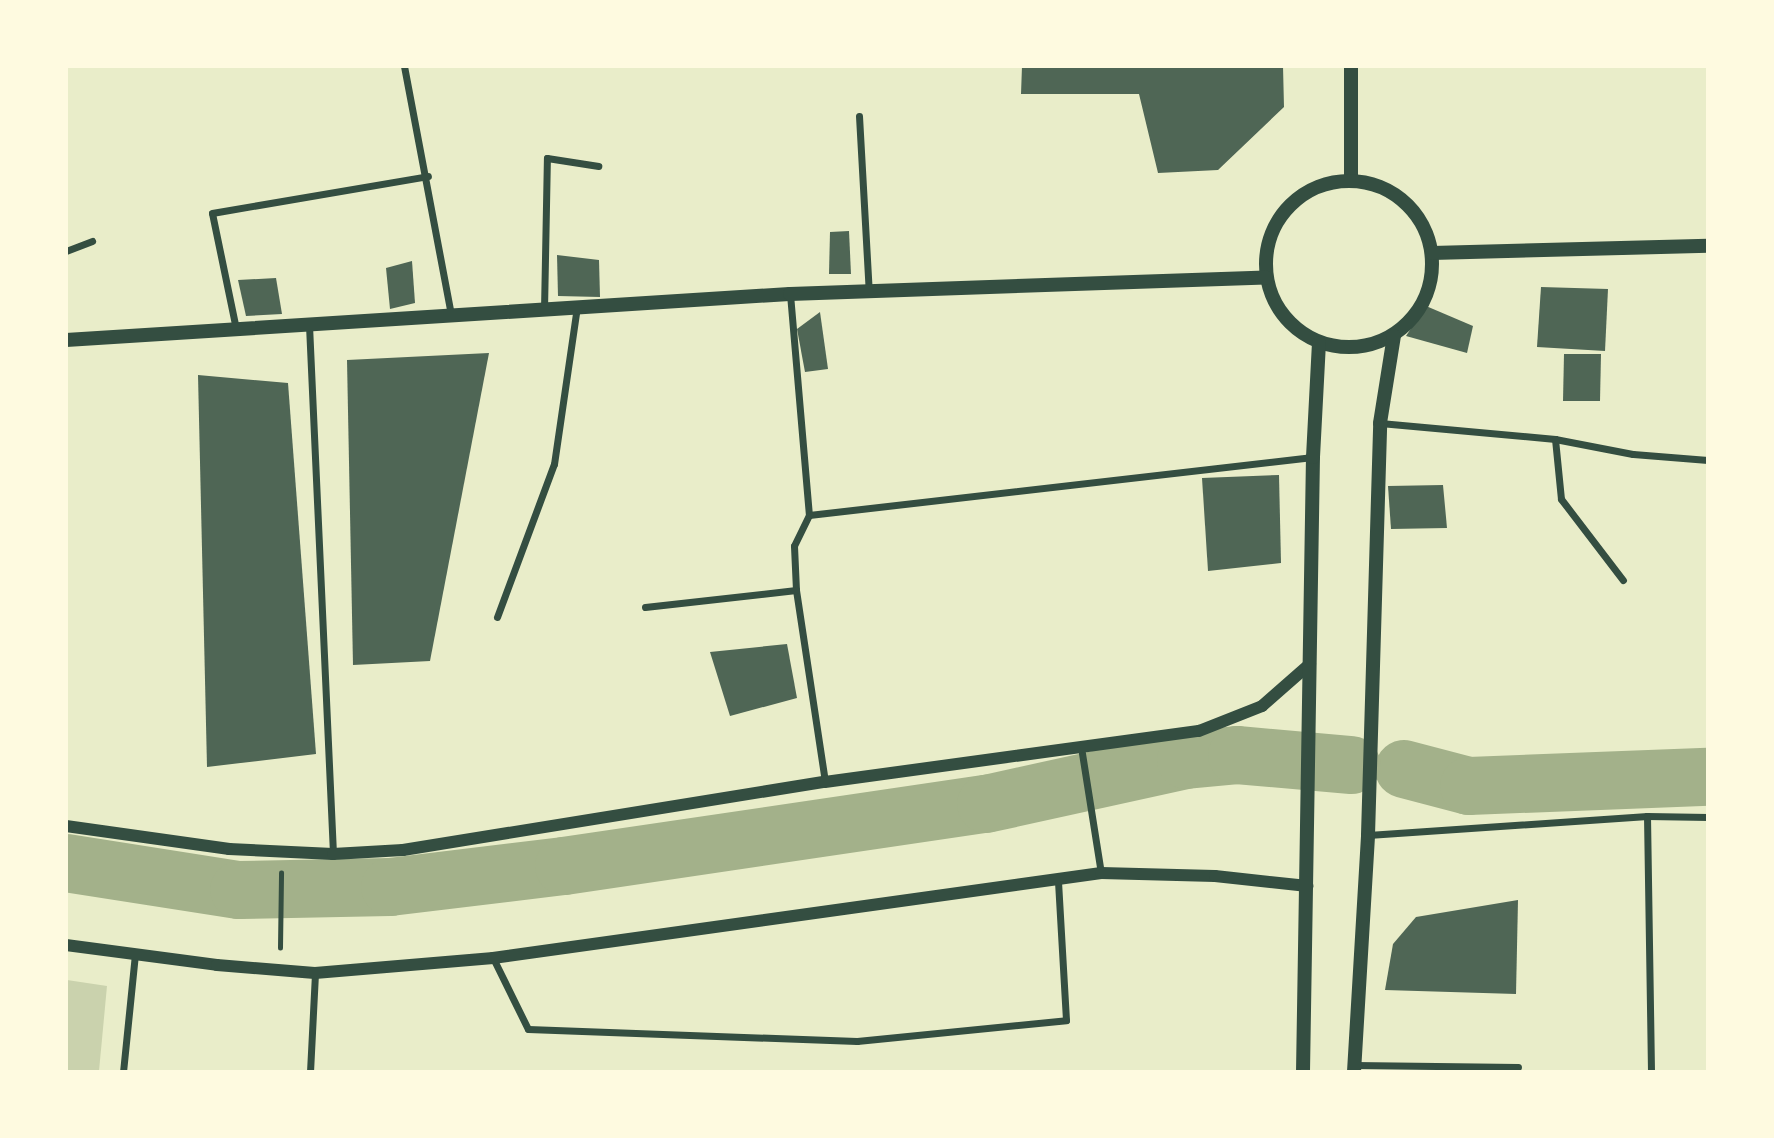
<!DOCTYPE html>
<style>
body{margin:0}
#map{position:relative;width:1774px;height:1138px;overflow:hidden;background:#e9edc9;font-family:"Fira Sans",sans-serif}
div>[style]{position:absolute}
.green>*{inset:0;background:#cad2ad}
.river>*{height:58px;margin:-29px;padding:0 29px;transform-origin:29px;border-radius:29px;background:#a3b18a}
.building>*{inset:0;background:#4f6655}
.path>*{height:4.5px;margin:-2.25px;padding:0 2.25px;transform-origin:2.25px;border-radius:2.25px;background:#344e41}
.minor>*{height:7px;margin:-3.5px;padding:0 3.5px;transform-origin:3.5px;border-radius:3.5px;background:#344e41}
.tertiary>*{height:12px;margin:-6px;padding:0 6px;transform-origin:6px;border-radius:6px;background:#344e41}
.secondary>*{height:14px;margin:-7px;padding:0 7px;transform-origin:7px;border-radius:7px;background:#344e41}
.secondary>.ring{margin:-7px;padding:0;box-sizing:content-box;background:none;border:14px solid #344e41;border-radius:50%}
span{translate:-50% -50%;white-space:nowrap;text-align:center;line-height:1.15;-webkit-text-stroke:5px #fefae0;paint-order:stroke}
.frame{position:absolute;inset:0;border:68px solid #fefae0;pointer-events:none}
</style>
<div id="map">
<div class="green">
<i style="clip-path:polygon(67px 980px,107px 986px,99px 1071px,67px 1071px)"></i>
</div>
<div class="river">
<i style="left:1404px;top:769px;width:67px;rotate:14.7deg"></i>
<i style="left:1469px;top:786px;width:239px;rotate:-2.2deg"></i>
<i style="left:66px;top:863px;width:175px;rotate:8.9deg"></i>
<i style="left:239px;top:890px;width:151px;rotate:-1.1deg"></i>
<i style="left:390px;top:887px;width:175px;rotate:-6.9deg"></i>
<i style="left:564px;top:866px;width:427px;rotate:-8.4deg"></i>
<i style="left:986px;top:804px;width:205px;rotate:-12.4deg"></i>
<i style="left:1186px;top:760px;width:51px;rotate:-5.6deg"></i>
<i style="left:1237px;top:755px;width:115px;rotate:5deg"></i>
</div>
<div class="building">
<i style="clip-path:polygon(1022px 66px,1283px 66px,1284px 107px,1218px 170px,1158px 173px,1139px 94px,1021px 94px)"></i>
<i style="clip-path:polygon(849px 231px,851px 274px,829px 274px,830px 232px)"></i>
<i style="clip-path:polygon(557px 255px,599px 260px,600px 297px,558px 296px)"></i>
<i style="clip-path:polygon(412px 261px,415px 303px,390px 309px,386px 268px)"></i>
<i style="clip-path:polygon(276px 278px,282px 314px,246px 316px,238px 280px)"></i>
<i style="clip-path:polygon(1541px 287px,1608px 289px,1605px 351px,1537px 347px)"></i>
<i style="clip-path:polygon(1426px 306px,1473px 326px,1467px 353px,1406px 336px)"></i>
<i style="clip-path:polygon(820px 312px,828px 369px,805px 372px,797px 329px)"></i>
<i style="clip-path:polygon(489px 353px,430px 661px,353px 665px,347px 360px)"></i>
<i style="clip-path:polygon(1564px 354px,1601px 354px,1600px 401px,1563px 401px)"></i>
<i style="clip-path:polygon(198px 375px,288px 383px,316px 754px,207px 767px)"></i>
<i style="clip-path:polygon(1279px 475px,1281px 563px,1208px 571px,1202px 478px)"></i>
<i style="clip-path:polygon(1443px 485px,1447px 528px,1391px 529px,1388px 486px)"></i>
<i style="clip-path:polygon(787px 644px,797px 698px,730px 716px,710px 652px)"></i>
<i style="clip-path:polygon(1518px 900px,1516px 994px,1385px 990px,1393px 944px,1416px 917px)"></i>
</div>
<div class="path">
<i style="left:280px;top:948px;width:75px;rotate:-89.2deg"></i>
</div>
<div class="minor">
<i style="left:404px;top:66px;width:252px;rotate:79.3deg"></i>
<i style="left:859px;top:116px;width:177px;rotate:86.8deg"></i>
<i style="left:66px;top:251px;width:28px;rotate:-21deg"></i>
<i style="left:790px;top:294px;width:222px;rotate:85.1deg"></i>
<i style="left:544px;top:310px;width:152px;rotate:-88.9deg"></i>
<i style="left:547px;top:158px;width:52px;rotate:8.9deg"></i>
<i style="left:309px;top:325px;width:530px;rotate:87.4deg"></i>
<i style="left:236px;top:329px;width:118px;rotate:-101.7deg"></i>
<i style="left:212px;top:213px;width:219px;rotate:-9.7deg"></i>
<i style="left:1380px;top:423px;width:176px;rotate:5.2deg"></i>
<i style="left:1555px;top:439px;width:79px;rotate:10.9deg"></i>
<i style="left:1633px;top:454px;width:75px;rotate:4.6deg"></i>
<i style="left:1555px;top:439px;width:60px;rotate:84.3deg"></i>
<i style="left:1561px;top:499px;width:102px;rotate:52.6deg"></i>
<i style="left:809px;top:515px;width:507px;rotate:-6.56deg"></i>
<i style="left:809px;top:515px;width:34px;rotate:116deg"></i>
<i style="left:794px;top:546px;width:44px;rotate:87.4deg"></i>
<i style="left:796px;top:590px;width:194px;rotate:81.4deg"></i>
<i style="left:645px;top:607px;width:152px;rotate:-6.4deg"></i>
<i style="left:497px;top:617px;width:163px;rotate:-69.6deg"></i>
<i style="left:554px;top:464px;width:159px;rotate:-81.7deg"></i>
<i style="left:1081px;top:747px;width:128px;rotate:81deg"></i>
<i style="left:1647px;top:816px;width:256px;rotate:89.1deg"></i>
<i style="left:1368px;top:835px;width:280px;rotate:-3.9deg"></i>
<i style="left:1647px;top:816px;width:61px;rotate:0.9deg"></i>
<i style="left:493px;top:958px;width:79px;rotate:63.8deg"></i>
<i style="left:528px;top:1029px;width:329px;rotate:2.1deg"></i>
<i style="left:857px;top:1041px;width:210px;rotate:-5.7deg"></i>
<i style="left:1066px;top:1020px;width:139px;rotate:-93.3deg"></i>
<i style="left:1354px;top:1065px;width:164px;rotate:0.7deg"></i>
<i style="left:123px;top:1072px;width:119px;rotate:-84.2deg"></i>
<i style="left:310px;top:1072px;width:99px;rotate:-87.1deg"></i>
</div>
<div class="tertiary">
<i style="left:66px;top:826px;width:165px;rotate:8deg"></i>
<i style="left:229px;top:849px;width:104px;rotate:2.8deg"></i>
<i style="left:333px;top:854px;width:70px;rotate:-3.3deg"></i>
<i style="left:403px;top:850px;width:427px;rotate:-9.2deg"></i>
<i style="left:825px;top:782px;width:377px;rotate:-7.8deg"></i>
<i style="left:1199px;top:731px;width:68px;rotate:-21.6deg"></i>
<i style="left:1262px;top:706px;width:64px;rotate:-41.2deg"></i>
<i style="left:66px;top:945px;width:152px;rotate:7.5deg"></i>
<i style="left:217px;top:965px;width:98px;rotate:4.7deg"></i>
<i style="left:315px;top:973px;width:179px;rotate:-4.8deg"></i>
<i style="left:493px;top:958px;width:614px;rotate:-7.96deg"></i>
<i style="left:1101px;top:873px;width:114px;rotate:1.5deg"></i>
<i style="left:1215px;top:876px;width:93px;rotate:6.2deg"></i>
</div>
<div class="secondary">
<i style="left:1351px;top:66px;width:113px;rotate:90deg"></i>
<i class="ring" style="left:1266px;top:181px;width:152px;height:152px"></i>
<i style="left:1432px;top:253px;width:276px;rotate:-1.5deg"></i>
<i style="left:66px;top:340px;width:725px;rotate:-3.64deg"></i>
<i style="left:790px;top:294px;width:476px;rotate:-2deg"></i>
<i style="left:1303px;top:1072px;width:615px;rotate:-89.07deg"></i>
<i style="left:1313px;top:457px;width:114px;rotate:-87deg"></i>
<i style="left:1354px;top:1072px;width:237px;rotate:-86.6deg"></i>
<i style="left:1368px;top:835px;width:412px;rotate:-88.3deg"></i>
<i style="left:1380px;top:423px;width:88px;rotate:-80.9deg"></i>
</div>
<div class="frame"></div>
</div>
